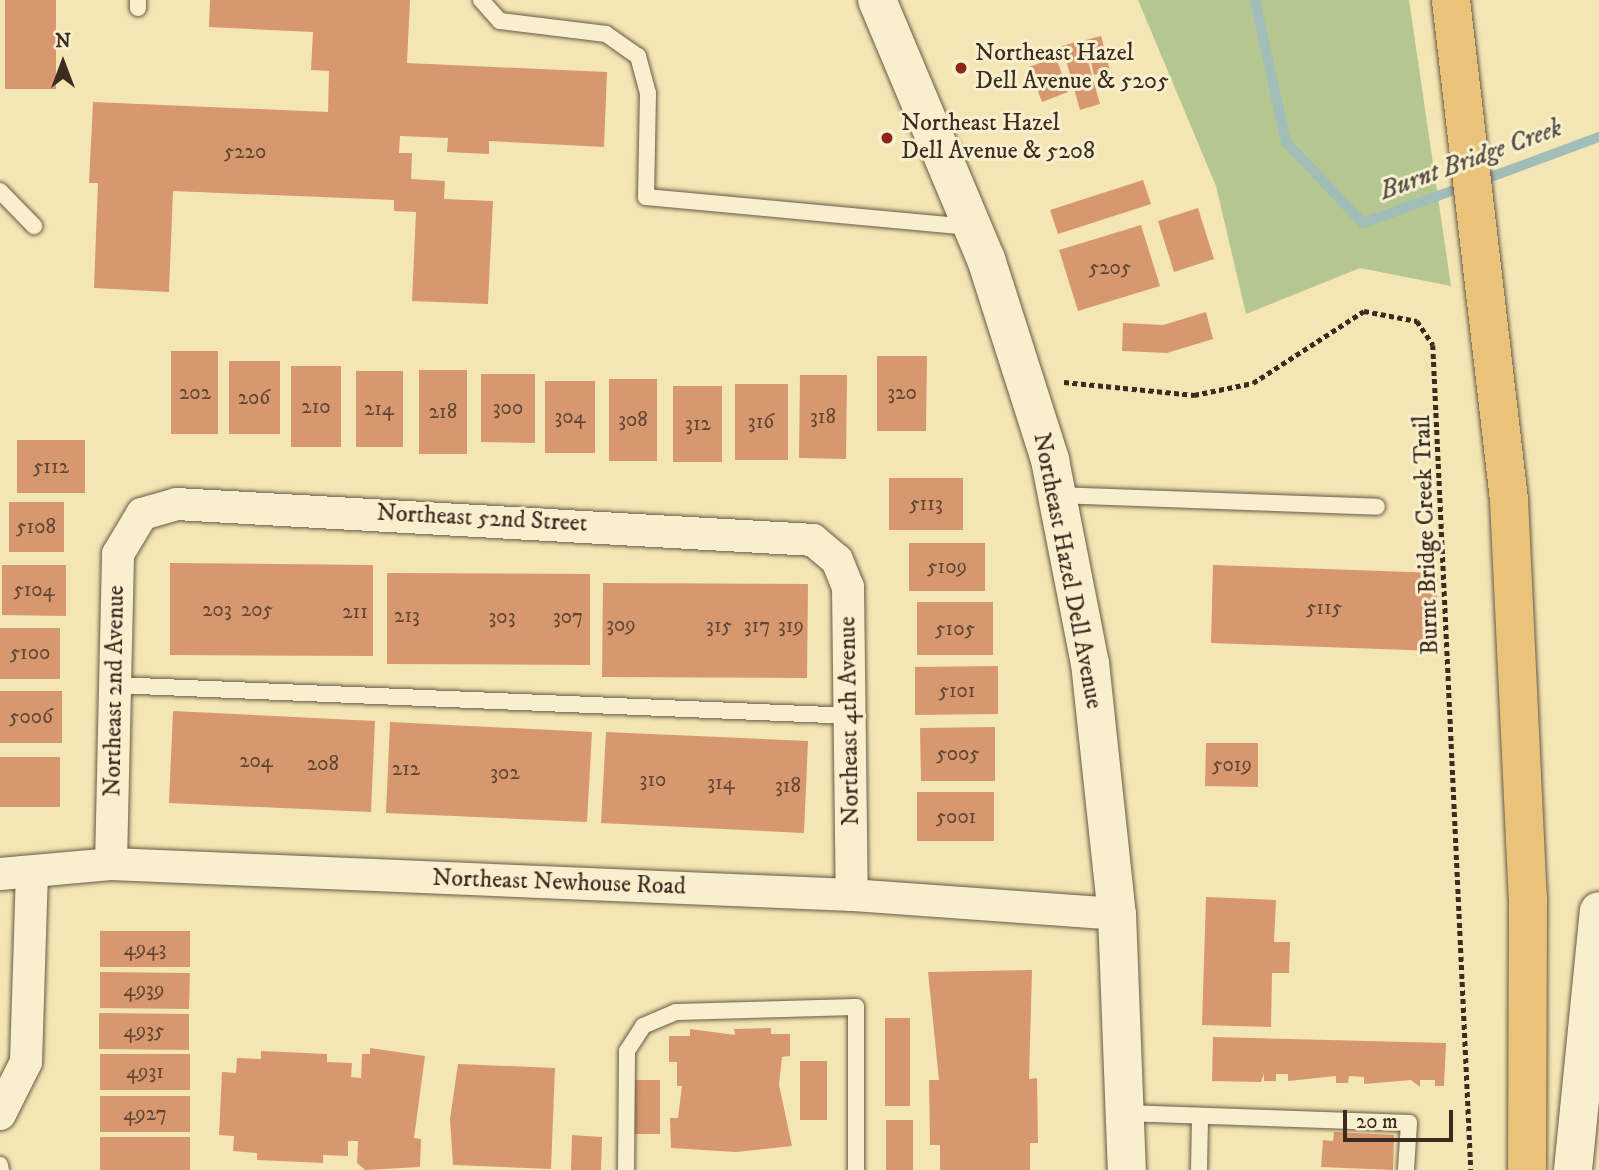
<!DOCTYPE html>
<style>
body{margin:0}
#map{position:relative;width:1599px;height:1170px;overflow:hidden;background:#f4e6b4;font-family:"IM FELL DW Pica",serif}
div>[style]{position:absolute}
.green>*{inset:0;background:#b5c691}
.stream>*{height:10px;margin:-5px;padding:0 5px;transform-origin:5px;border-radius:5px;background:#a1bdb8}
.building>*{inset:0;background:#d7986f}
.path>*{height:4.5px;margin-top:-2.25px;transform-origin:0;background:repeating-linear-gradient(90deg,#3b2b20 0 5px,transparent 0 8.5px)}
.roads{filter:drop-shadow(0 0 2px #695a45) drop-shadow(0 0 2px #695a45)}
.lane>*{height:16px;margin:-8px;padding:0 8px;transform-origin:8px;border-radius:8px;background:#f8efce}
.street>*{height:32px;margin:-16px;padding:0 16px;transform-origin:16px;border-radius:16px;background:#f8efce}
.secondary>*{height:38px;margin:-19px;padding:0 19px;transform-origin:19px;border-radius:19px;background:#f8efce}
.highway>*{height:38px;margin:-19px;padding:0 19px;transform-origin:19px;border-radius:19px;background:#eac37a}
.dots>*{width:19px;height:19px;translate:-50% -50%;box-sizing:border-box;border:4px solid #f8efce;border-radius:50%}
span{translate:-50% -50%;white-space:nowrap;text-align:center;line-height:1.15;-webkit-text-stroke:6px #f8efce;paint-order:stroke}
.number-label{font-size:21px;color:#624634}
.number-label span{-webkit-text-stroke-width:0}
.poi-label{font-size:24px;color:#3b2b20}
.left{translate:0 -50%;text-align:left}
.street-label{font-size:24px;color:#3b2b20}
.water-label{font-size:26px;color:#545046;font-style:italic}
.north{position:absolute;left:28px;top:28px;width:70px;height:70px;-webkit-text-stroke:5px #f8efce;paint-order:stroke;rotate:0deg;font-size:19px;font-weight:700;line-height:28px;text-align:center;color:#3b2b20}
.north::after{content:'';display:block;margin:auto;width:24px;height:32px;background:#3b2b20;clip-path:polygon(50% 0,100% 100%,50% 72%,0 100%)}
.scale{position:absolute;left:1343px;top:1110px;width:110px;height:32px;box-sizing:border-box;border:4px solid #3b2b20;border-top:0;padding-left:9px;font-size:21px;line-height:24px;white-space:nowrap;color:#3b2b20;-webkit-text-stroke:5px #f8efce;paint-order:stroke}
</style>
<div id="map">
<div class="green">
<i style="clip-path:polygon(1138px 0,1409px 0,1451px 286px,1360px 268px,1246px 314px,1216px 186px)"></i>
</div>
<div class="stream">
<i style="left:1255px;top:0;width:145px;rotate:77.7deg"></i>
<i style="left:1286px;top:142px;width:112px;rotate:46.5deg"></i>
<i style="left:1363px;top:223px;width:109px;rotate:-19.9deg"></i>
<i style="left:1480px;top:181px;width:127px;rotate:-20.3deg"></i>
</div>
<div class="building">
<i style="clip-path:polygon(5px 0,56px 0,56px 89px,5px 89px)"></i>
<i style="clip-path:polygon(210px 0,410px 0,407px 63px,607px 72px,604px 147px,489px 141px,489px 154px,447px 152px,448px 138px,400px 136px,399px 153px,412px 153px,411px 179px,445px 181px,444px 199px,493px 201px,488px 304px,412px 301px,416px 212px,394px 211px,394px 200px,173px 191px,169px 292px,94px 288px,98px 183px,89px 183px,93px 102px,328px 112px,329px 71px,311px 70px,313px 32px,209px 27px)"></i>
<i style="clip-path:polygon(1101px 36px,1110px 71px,1094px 75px,1086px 40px)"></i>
<i style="clip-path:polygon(1082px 40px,1100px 104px,1080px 110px,1062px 46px)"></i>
<i style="clip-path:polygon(1056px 57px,1068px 92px,1042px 102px,1029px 67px)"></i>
<i style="clip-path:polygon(1143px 180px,1151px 204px,1058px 234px,1050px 210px)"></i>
<i style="clip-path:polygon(1198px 208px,1214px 259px,1174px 272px,1158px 221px)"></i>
<i style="clip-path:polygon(1141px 225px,1160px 286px,1078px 311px,1059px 250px)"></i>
<i style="clip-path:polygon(1206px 312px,1213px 339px,1167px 353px,1122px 351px,1123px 323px,1163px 325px)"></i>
<i style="clip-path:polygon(171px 351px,218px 351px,218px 434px,171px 434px)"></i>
<i style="clip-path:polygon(877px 356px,927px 356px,926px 431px,877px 431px)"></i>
<i style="clip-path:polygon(229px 361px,280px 361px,280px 434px,229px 434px)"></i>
<i style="clip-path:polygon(291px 366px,341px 366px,341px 447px,291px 447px)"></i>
<i style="clip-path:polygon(419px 370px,467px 370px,467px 454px,419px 454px)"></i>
<i style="clip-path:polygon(356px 371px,403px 371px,403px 447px,356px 447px)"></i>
<i style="clip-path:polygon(481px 374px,535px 374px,535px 443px,481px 442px)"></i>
<i style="clip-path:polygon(800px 375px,847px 375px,846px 459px,799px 458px)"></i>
<i style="clip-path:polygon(609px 379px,657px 379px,657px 461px,609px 461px)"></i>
<i style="clip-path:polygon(545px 381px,595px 381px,595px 453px,545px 453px)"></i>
<i style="clip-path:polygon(735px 384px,788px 384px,788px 460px,735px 460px)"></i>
<i style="clip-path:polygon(673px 386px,722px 386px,722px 462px,673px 462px)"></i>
<i style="clip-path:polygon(17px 440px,85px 440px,85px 493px,17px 493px)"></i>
<i style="clip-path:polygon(889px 478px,963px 478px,963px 530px,889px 530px)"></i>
<i style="clip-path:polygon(9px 502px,64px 502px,64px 552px,9px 552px)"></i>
<i style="clip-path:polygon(909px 543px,985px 543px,985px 591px,909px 591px)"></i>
<i style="clip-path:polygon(170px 563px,373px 565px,373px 656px,170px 655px)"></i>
<i style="clip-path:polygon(2px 565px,66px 565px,66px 616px,2px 615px)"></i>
<i style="clip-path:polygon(1213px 565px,1438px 573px,1435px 651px,1211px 643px)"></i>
<i style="clip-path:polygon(387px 573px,590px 574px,590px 665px,387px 664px)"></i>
<i style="clip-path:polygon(603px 583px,808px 584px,807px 678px,602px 677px)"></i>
<i style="clip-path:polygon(917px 602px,993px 602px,993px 655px,917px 655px)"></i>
<i style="clip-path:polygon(0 628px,60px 628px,60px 679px,0 679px)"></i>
<i style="clip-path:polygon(998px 666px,998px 714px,915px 715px,915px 667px)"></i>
<i style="clip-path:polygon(0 691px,62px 691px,62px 743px,0 743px)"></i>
<i style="clip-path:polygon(173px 711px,375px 721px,371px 812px,169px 803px)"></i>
<i style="clip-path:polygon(390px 722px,592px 732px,587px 822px,386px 813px)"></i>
<i style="clip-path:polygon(995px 727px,995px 781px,921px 781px,920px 728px)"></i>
<i style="clip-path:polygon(606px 732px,808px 741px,804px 833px,601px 823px)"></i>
<i style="clip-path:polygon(1206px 743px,1258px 743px,1258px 787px,1205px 786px)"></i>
<i style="clip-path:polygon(0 757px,60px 757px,60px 807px,0 807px)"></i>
<i style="clip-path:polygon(917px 792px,994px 792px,994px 841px,917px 841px)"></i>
<i style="clip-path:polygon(1206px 897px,1276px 900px,1274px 942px,1290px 942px,1289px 973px,1272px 973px,1271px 1027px,1202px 1025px)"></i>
<i style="clip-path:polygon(100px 931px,190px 931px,190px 967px,100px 967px)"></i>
<i style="clip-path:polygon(1032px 970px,1029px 1079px,1037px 1078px,1038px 1143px,1030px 1143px,1030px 1170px,940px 1170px,940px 1145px,930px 1145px,929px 1080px,939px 1080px,928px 972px)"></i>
<i style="clip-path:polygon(100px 972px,190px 973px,189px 1009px,100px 1008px)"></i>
<i style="clip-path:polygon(99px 1013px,189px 1014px,189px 1050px,99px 1049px)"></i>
<i style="clip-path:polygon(885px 1018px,910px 1018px,910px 1106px,885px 1106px)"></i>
<i style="clip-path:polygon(771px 1028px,771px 1034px,790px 1034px,790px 1056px,782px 1057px,779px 1085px,792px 1146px,736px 1152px,671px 1148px,670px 1118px,678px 1118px,682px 1086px,677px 1086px,677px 1062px,669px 1062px,669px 1036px,690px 1036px,690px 1029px,735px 1035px,734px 1029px)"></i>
<i style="clip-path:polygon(1213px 1037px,1446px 1043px,1444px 1086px,1435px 1086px,1435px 1080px,1420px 1080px,1420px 1087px,1411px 1080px,1364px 1084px,1364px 1077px,1349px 1076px,1348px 1083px,1336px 1083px,1336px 1076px,1288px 1081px,1288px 1074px,1276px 1074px,1276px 1081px,1264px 1081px,1264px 1074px,1261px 1082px,1212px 1081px)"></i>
<i style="clip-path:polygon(370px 1048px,425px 1056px,414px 1138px,421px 1139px,420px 1167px,365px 1170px,357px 1163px,358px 1141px,348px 1141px,348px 1156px,323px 1155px,323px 1163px,257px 1160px,257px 1153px,233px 1151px,234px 1136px,219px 1135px,222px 1072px,236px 1073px,237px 1058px,261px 1059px,261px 1051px,327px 1054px,327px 1062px,352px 1063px,351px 1077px,361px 1078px,362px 1054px,370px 1054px)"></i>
<i style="clip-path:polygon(100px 1054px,190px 1054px,190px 1090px,100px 1090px)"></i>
<i style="clip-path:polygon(800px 1061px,827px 1061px,827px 1120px,800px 1120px)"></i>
<i style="clip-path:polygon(458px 1064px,555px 1068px,551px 1169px,453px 1165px,450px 1119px)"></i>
<i style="clip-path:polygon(633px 1080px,660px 1080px,660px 1134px,633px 1134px)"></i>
<i style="clip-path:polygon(100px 1096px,190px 1096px,190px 1132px,100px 1132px)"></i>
<i style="clip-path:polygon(886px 1120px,913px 1120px,913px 1170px,886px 1170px)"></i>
<i style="clip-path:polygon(1334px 1132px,1394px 1135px,1393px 1170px,1321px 1167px,1323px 1140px,1333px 1141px)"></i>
<i style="clip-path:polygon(572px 1135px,602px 1137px,601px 1170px,571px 1170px)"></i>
<i style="clip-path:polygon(100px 1137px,190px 1137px,190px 1170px,100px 1170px)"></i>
</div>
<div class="path">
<i style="left:1064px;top:382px;width:131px;rotate:5.7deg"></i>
<i style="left:1194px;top:395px;width:60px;rotate:-11.5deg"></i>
<i style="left:1253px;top:383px;width:132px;rotate:-33deg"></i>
<i style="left:1364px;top:311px;width:54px;rotate:10.7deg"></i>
<i style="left:1417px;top:321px;width:29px;rotate:56deg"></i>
<i style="left:1433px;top:345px;width:826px;rotate:87.36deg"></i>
</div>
<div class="roads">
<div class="lane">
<i style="left:138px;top:0;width:8px;rotate:90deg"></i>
<i style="left:481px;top:0;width:28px;rotate:48deg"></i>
<i style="left:500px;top:21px;width:107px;rotate:7deg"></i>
<i style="left:606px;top:34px;width:39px;rotate:35deg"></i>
<i style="left:638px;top:56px;width:38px;rotate:75deg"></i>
<i style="left:648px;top:93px;width:104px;rotate:91.1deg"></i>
<i style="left:646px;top:197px;width:325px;rotate:5.3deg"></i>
<i style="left:0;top:191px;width:49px;rotate:45.8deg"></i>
<i style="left:1057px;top:495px;width:320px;rotate:2.1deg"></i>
<i style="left:114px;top:685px;width:740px;rotate:2.4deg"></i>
<i style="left:1125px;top:1113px;width:284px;rotate:2deg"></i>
<i style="left:1409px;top:1123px;width:47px;rotate:93.7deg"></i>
<i style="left:0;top:1165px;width:5px;rotate:79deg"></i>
<i style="left:626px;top:1170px;width:119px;rotate:-89.5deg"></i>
<i style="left:627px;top:1051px;width:30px;rotate:-57deg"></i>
<i style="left:643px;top:1026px;width:36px;rotate:-23deg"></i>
<i style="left:676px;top:1012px;width:180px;rotate:-1.6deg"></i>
<i style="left:856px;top:1007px;width:163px;rotate:90deg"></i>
<i style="left:1199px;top:1170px;width:54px;rotate:-88.9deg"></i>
</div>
<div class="street">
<i style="left:111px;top:864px;width:310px;rotate:-88.7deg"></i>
<i style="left:118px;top:554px;width:47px;rotate:-59deg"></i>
<i style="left:142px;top:514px;width:35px;rotate:-16deg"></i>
<i style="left:176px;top:504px;width:638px;rotate:3.23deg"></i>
<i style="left:813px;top:540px;width:31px;rotate:40deg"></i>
<i style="left:837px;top:560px;width:29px;rotate:68deg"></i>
<i style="left:848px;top:587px;width:308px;rotate:89.3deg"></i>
<i style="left:0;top:874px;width:111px;rotate:-5.1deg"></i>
<i style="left:111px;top:864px;width:742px;rotate:2.4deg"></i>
<i style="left:852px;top:895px;width:266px;rotate:4.1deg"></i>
<i style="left:0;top:1114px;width:58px;rotate:-63.4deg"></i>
<i style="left:26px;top:1062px;width:188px;rotate:-88.2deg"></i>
</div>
<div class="secondary">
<i style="left:877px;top:0;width:281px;rotate:67.2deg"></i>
<i style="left:986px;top:259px;width:211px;rotate:72.3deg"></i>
<i style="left:1050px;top:460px;width:207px;rotate:78.9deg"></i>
<i style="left:1090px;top:663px;width:252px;rotate:83.9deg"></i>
<i style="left:1117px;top:914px;width:256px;rotate:87.8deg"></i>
<i style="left:1573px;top:1170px;width:260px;rotate:-84.3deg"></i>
</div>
<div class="highway">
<i style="left:1451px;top:0;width:503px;rotate:83.38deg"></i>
<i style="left:1509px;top:500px;width:397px;rotate:87.3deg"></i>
<i style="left:1528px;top:897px;width:273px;rotate:90.2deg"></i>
</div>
</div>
<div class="dots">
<i style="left:961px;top:68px;background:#8f2418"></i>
<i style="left:887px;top:138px;background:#8f2418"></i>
</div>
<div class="number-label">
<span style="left:245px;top:152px">5220</span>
<span style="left:1110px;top:268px">5205</span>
<span style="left:195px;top:393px">202</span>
<span style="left:902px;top:393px">320</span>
<span style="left:254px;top:398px">206</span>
<span style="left:316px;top:407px">210</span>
<span style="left:508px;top:408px">300</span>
<span style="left:379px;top:409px">214</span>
<span style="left:443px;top:412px">218</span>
<span style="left:570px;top:417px">304</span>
<span style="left:823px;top:417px">318</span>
<span style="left:633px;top:420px">308</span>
<span style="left:761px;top:422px">316</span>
<span style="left:698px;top:424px">312</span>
<span style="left:51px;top:467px">5112</span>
<span style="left:926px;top:504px">5113</span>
<span style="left:36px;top:527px">5108</span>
<span style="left:947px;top:567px">5109</span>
<span style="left:34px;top:590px">5104</span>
<span style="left:1324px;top:608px">5115</span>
<span style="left:217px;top:610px">203</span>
<span style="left:257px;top:610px">205</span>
<span style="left:355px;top:612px">211</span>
<span style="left:407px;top:616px">213</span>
<span style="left:502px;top:617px">303</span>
<span style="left:568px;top:617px">307</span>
<span style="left:621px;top:625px">309</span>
<span style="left:719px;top:626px">315</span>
<span style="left:757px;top:626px">317</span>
<span style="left:791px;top:626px">319</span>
<span style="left:955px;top:629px">5105</span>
<span style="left:30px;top:653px">5100</span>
<span style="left:957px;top:691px">5101</span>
<span style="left:31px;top:717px">5006</span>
<span style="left:958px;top:754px">5005</span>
<span style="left:256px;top:761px">204</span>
<span style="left:323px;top:764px">208</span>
<span style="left:1232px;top:765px">5019</span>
<span style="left:406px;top:769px">212</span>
<span style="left:505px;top:773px">302</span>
<span style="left:653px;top:780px">310</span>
<span style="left:721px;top:783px">314</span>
<span style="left:788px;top:786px">318</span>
<span style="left:956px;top:817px">5001</span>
<span style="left:145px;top:949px">4943</span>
<span style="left:144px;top:990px">4939</span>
<span style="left:144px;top:1031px">4935</span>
<span style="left:145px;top:1072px">4931</span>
<span style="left:145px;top:1114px">4927</span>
</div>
<div class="poi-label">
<span class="left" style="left:975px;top:68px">Northeast Hazel<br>Dell Avenue &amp; 5205</span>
<span class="left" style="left:901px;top:138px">Northeast Hazel<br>Dell Avenue &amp; 5208</span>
</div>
<div class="street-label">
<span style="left:482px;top:519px;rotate:3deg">Northeast 52nd Street</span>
<span style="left:1427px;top:535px;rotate:-92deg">Burnt Bridge Creek Trail</span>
<span style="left:1067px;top:571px;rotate:79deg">Northeast Hazel Dell Avenue</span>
<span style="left:115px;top:691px;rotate:-89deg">Northeast 2nd Avenue</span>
<span style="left:850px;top:721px;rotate:-91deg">Northeast 4th Avenue</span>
<span style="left:559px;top:883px;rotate:2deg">Northeast Newhouse Road</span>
</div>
<div class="water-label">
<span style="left:1471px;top:160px;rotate:-20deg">Burnt Bridge Creek</span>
</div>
<div class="north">N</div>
<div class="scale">20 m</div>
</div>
